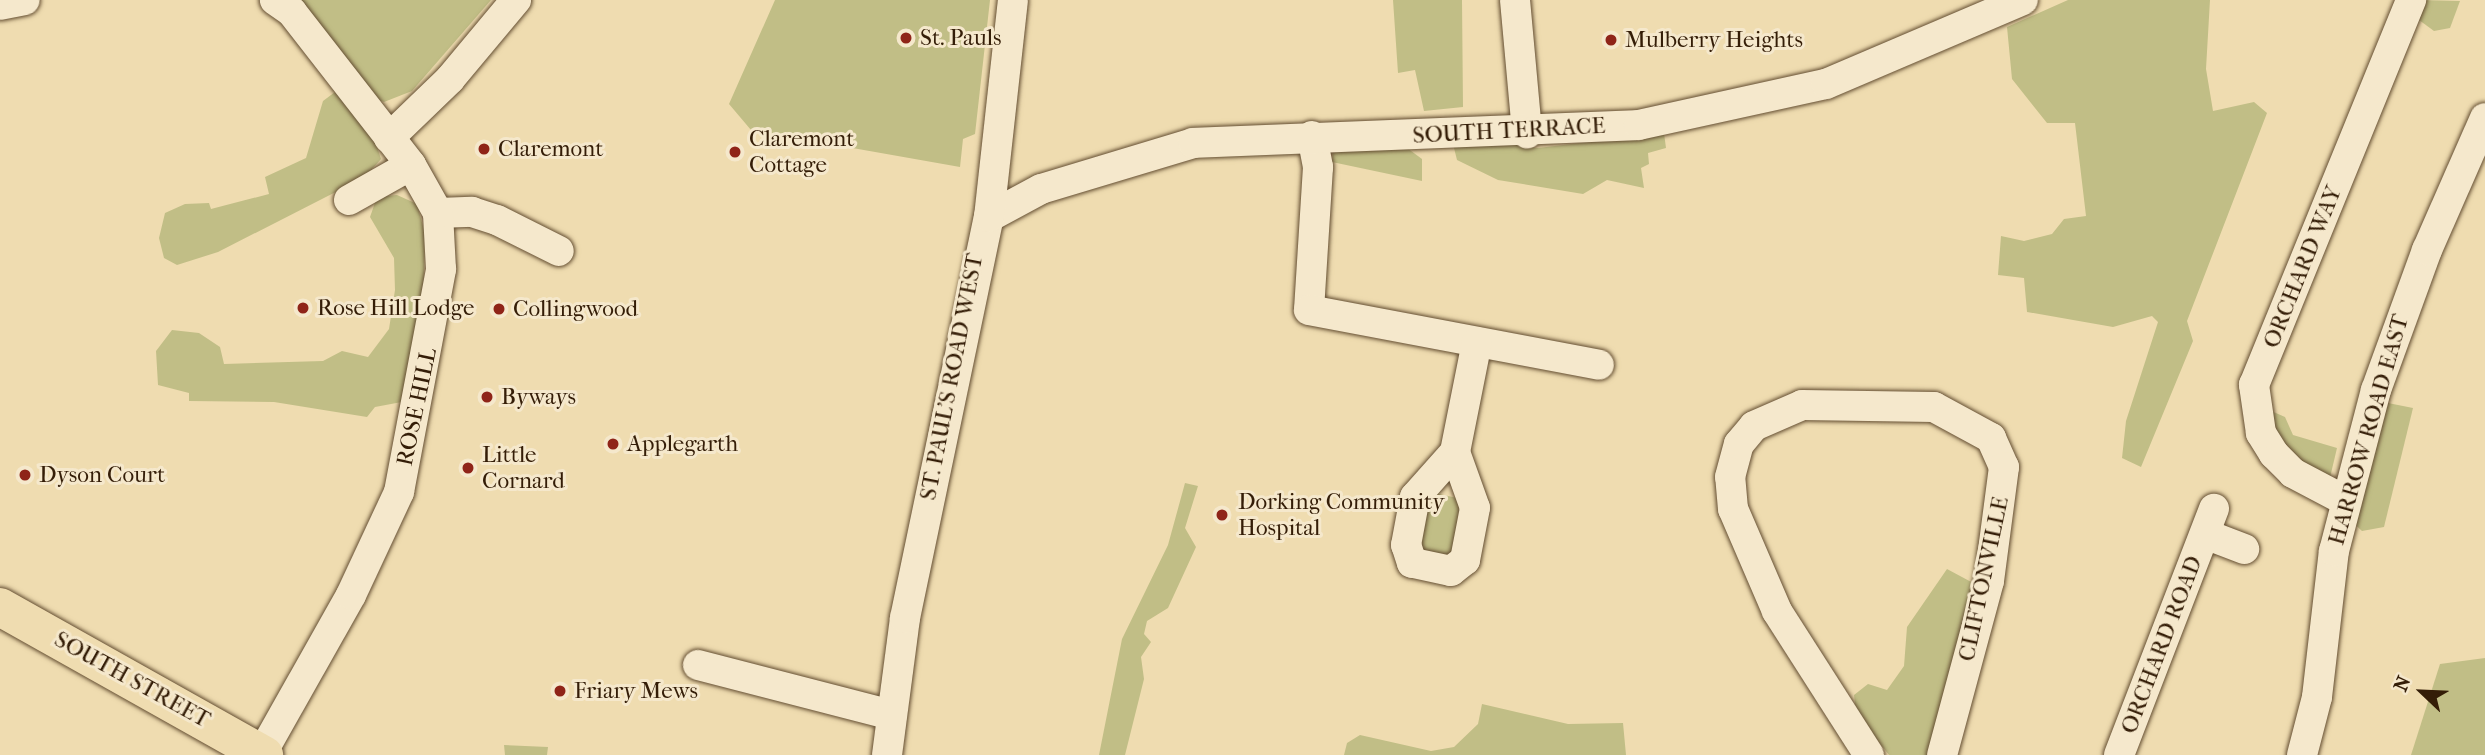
<!DOCTYPE html>
<style>
body{margin:0}
#map{position:relative;width:2485px;height:755px;overflow:hidden;background:#efdcb0;font-family:"IM FELL French Canon",serif}
div>[style]{position:absolute}
.green>*{inset:0;background:#c1be86}
.roads{filter:drop-shadow(0 0 2px #634d31) drop-shadow(0 0 2px #634d31)}
.minor>*{height:30px;margin:-15px;padding:0 15px;transform-origin:15px;border-radius:15px;background:#f5e8cc}
.primary>*{height:38px;margin:-19px;padding:0 19px;transform-origin:19px;border-radius:19px;background:#efdcb0}
.dots>*{width:19px;height:19px;translate:-50% -50%;box-sizing:border-box;border:4px solid #f5e8cc;border-radius:50%}
span{translate:-50% -50%;white-space:nowrap;text-align:center;line-height:1.15;-webkit-text-stroke:6px #f5e8cc;paint-order:stroke}
.poi-label{font-size:23px;color:#341d07}
.left{translate:0 -50%;text-align:left}
.street-label{font-size:23px;color:#341d07}
.north{position:absolute;left:2387px;top:657px;width:70px;height:70px;-webkit-text-stroke:5px #f5e8cc;paint-order:stroke;rotate:293deg;font-size:19px;font-weight:700;line-height:28px;text-align:center;color:#341d07}
.north::after{content:'';display:block;margin:auto;width:24px;height:32px;background:#341d07;clip-path:polygon(50% 0,100% 100%,50% 72%,0 100%)}
</style>
<div id="map">
<div class="green">
<i style="clip-path:polygon(292px 0,491px 0,412px 91px,384px 102px,366px 95px)"></i>
<i style="clip-path:polygon(775px 0,990px 0,975px 134px,963px 139px,960px 167px,751px 130px,729px 104px)"></i>
<i style="clip-path:polygon(1393px 0,1462px 0,1463px 107px,1424px 111px,1415px 70px,1398px 73px)"></i>
<i style="clip-path:polygon(2068px 0,2210px 0,2206px 69px,2213px 111px,2254px 102px,2267px 113px,2187px 321px,2193px 341px,2141px 467px,2122px 458px,2126px 421px,2158px 322px,2152px 316px,2113px 327px,2027px 312px,2024px 278px,1998px 275px,2001px 236px,2024px 241px,2052px 234px,2064px 219px,2086px 216px,2075px 123px,2047px 123px,2012px 79px,2007px 27px)"></i>
<i style="clip-path:polygon(2421px 0,2460px 1px,2450px 28px,2434px 31px,2415px 17px)"></i>
<i style="clip-path:polygon(335px 92px,375px 141px,381px 159px,365px 177px,218px 252px,177px 265px,164px 258px,159px 238px,165px 213px,185px 204px,209px 203px,211px 209px,269px 194px,265px 177px,306px 158px,323px 101px)"></i>
<i style="clip-path:polygon(1664px 133px,1666px 148px,1648px 153px,1649px 164px,1641px 168px,1644px 188px,1607px 180px,1583px 194px,1498px 180px,1457px 160px,1453px 144px,1485px 140px,1538px 148px)"></i>
<i style="clip-path:polygon(1403px 145px,1422px 159px,1422px 181px,1332px 162px,1333px 150px)"></i>
<i style="clip-path:polygon(397px 195px,417px 204px,425px 234px,423px 309px,407px 401px,375px 407px,367px 417px,274px 402px,189px 401px,189px 393px,158px 385px,156px 351px,172px 330px,199px 333px,220px 347px,224px 364px,323px 361px,342px 351px,368px 357px,389px 329px,395px 290px,394px 258px,370px 217px,377px 197px)"></i>
<i style="clip-path:polygon(2388px 403px,2413px 408px,2384px 527px,2362px 531px,2349px 519px)"></i>
<i style="clip-path:polygon(2269px 410px,2285px 417px,2293px 435px,2337px 448px,2328px 486px,2269px 434px)"></i>
<i style="clip-path:polygon(1185px 483px,1198px 486px,1185px 528px,1196px 547px,1168px 608px,1147px 621px,1144px 634px,1151px 642px,1141px 657px,1144px 679px,1125px 755px,1099px 755px,1122px 639px,1168px 545px)"></i>
<i style="clip-path:polygon(1435px 493px,1457px 498px,1463px 510px,1453px 555px,1443px 561px,1416px 548px,1425px 502px)"></i>
<i style="clip-path:polygon(1947px 569px,1975px 584px,1929px 755px,1889px 755px,1856px 713px,1854px 695px,1868px 684px,1887px 690px,1904px 666px,1907px 627px)"></i>
<i style="clip-path:polygon(2485px 658px,2485px 755px,2411px 755px,2440px 664px)"></i>
<i style="clip-path:polygon(1482px 704px,1568px 724px,1623px 723px,1626px 755px,1344px 755px,1347px 743px,1360px 735px,1431px 751px,1454px 747px,1478px 724px)"></i>
<i style="clip-path:polygon(504px 745px,548px 747px,547px 755px,505px 755px)"></i>
</div>
<div class="roads">
<div class="minor">
<i style="left:1515px;top:0;width:134px;rotate:84.8deg"></i>
<i style="left:0;top:5px;width:25px;rotate:-11deg"></i>
<i style="left:1312px;top:136px;width:32px;rotate:79deg"></i>
<i style="left:1318px;top:167px;width:143px;rotate:93.6deg"></i>
<i style="left:1309px;top:310px;width:295px;rotate:10.7deg"></i>
<i style="left:389px;top:138px;width:85px;rotate:-44deg"></i>
<i style="left:450px;top:79px;width:103px;rotate:-50.1deg"></i>
<i style="left:349px;top:200px;width:71px;rotate:-29.4deg"></i>
<i style="left:438px;top:213px;width:34px;rotate:-2deg"></i>
<i style="left:472px;top:212px;width:26px;rotate:18deg"></i>
<i style="left:497px;top:220px;width:69px;rotate:26.6deg"></i>
<i style="left:989px;top:217px;width:59px;rotate:-28.3deg"></i>
<i style="left:1041px;top:189px;width:159px;rotate:-16.8deg"></i>
<i style="left:1193px;top:143px;width:446px;rotate:-2.3deg"></i>
<i style="left:1639px;top:125px;width:191px;rotate:-12.4deg"></i>
<i style="left:1826px;top:84px;width:214px;rotate:-23.1deg"></i>
<i style="left:1455px;top:452px;width:59px;rotate:70.3deg"></i>
<i style="left:1475px;top:508px;width:53px;rotate:100.9deg"></i>
<i style="left:1465px;top:560px;width:18px;rotate:142deg"></i>
<i style="left:1451px;top:571px;width:40px;rotate:-168deg"></i>
<i style="left:1412px;top:563px;width:19px;rotate:-108deg"></i>
<i style="left:1406px;top:545px;width:49px;rotate:-79.4deg"></i>
<i style="left:1415px;top:497px;width:60px;rotate:-48.4deg"></i>
<i style="left:1455px;top:452px;width:112px;rotate:-78.7deg"></i>
<i style="left:2346px;top:501px;width:60px;rotate:-152.2deg"></i>
<i style="left:2293px;top:473px;width:27px;rotate:-135deg"></i>
<i style="left:2274px;top:454px;width:25px;rotate:-122deg"></i>
<i style="left:2261px;top:433px;width:49px;rotate:-98.3deg"></i>
<i style="left:2254px;top:385px;width:416px;rotate:-67.8deg"></i>
<i style="left:2205px;top:534px;width:42px;rotate:21deg"></i>
<i style="left:698px;top:665px;width:199px;rotate:14.5deg"></i>
<i style="left:262px;top:753px;width:181px;rotate:-60.6deg"></i>
<i style="left:351px;top:595px;width:114px;rotate:-65deg"></i>
<i style="left:399px;top:492px;width:227px;rotate:-79.3deg"></i>
<i style="left:441px;top:269px;width:56px;rotate:-93.1deg"></i>
<i style="left:438px;top:213px;width:55px;rotate:-119.4deg"></i>
<i style="left:411px;top:165px;width:194px;rotate:-127.9deg"></i>
<i style="left:292px;top:12px;width:21px;rotate:-145deg"></i>
<i style="left:887px;top:755px;width:138px;rotate:-82.5deg"></i>
<i style="left:905px;top:618px;width:410px;rotate:-78.2deg"></i>
<i style="left:989px;top:217px;width:218px;rotate:-83.7deg"></i>
<i style="left:1869px;top:755px;width:171px;rotate:-122.6deg"></i>
<i style="left:1777px;top:611px;width:111px;rotate:-113.3deg"></i>
<i style="left:1733px;top:509px;width:32px;rotate:-95deg"></i>
<i style="left:1730px;top:477px;width:34px;rotate:-75deg"></i>
<i style="left:1739px;top:444px;width:23px;rotate:-50deg"></i>
<i style="left:1754px;top:426px;width:52px;rotate:-23.6deg"></i>
<i style="left:1802px;top:405px;width:132px;rotate:0.9deg"></i>
<i style="left:1934px;top:407px;width:65px;rotate:28.5deg"></i>
<i style="left:1991px;top:438px;width:32px;rotate:66deg"></i>
<i style="left:2004px;top:467px;width:115px;rotate:97.5deg"></i>
<i style="left:1989px;top:581px;width:180px;rotate:105.1deg"></i>
<i style="left:2119px;top:755px;width:264px;rotate:-68.9deg"></i>
<i style="left:2302px;top:755px;width:60px;rotate:-75.5deg"></i>
<i style="left:2317px;top:697px;width:147px;rotate:-83.4deg"></i>
<i style="left:2334px;top:551px;width:166px;rotate:-75.4deg"></i>
<i style="left:2376px;top:390px;width:149px;rotate:-70deg"></i>
<i style="left:2427px;top:250px;width:144px;rotate:-66.3deg"></i>
</div>
<div class="primary">
<i style="left:0;top:607px;width:303px;rotate:29.3deg"></i>
</div>
</div>
<div class="dots">
<i style="left:906px;top:38px;background:#8f2418"></i>
<i style="left:1611px;top:40px;background:#8f2418"></i>
<i style="left:484px;top:149px;background:#8f2418"></i>
<i style="left:735px;top:152px;background:#8f2418"></i>
<i style="left:303px;top:308px;background:#8f2418"></i>
<i style="left:499px;top:309px;background:#8f2418"></i>
<i style="left:487px;top:397px;background:#8f2418"></i>
<i style="left:613px;top:444px;background:#8f2418"></i>
<i style="left:468px;top:468px;background:#8f2418"></i>
<i style="left:25px;top:475px;background:#8f2418"></i>
<i style="left:1222px;top:515px;background:#8f2418"></i>
<i style="left:560px;top:691px;background:#8f2418"></i>
</div>
<div class="poi-label">
<span class="left" style="left:920px;top:38px">St. Pauls</span>
<span class="left" style="left:1625px;top:40px">Mulberry Heights</span>
<span class="left" style="left:749px;top:152px">Claremont<br>Cottage</span>
<span class="left" style="left:498px;top:149px">Claremont</span>
<span class="left" style="left:317px;top:308px">Rose Hill Lodge</span>
<span class="left" style="left:513px;top:309px">Collingwood</span>
<span class="left" style="left:501px;top:397px">Byways</span>
<span class="left" style="left:627px;top:444px">Applegarth</span>
<span class="left" style="left:482px;top:468px">Little<br>Cornard</span>
<span class="left" style="left:39px;top:475px">Dyson Court</span>
<span class="left" style="left:1238px;top:515px">Dorking Community<br>Hospital</span>
<span class="left" style="left:574px;top:691px">Friary Mews</span>
</div>
<div class="street-label">
<span style="left:1509px;top:131px;rotate:-3deg">SOUTH TERRACE</span>
<span style="left:2303px;top:267px;rotate:-68deg">ORCHARD WAY</span>
<span style="left:952px;top:377px;rotate:-79deg">ST. PAUL'S ROAD WEST</span>
<span style="left:417px;top:407px;rotate:-78deg">ROSE HILL</span>
<span style="left:2369px;top:430px;rotate:-74deg">HARROW ROAD EAST</span>
<span style="left:1984px;top:579px;rotate:-78deg">CLIFTONVILLE</span>
<span style="left:2162px;top:645px;rotate:-69deg">ORCHARD ROAD</span>
<span style="left:132px;top:680px;rotate:29deg">SOUTH STREET</span>
</div>
<div class="north">N</div>
</div>
